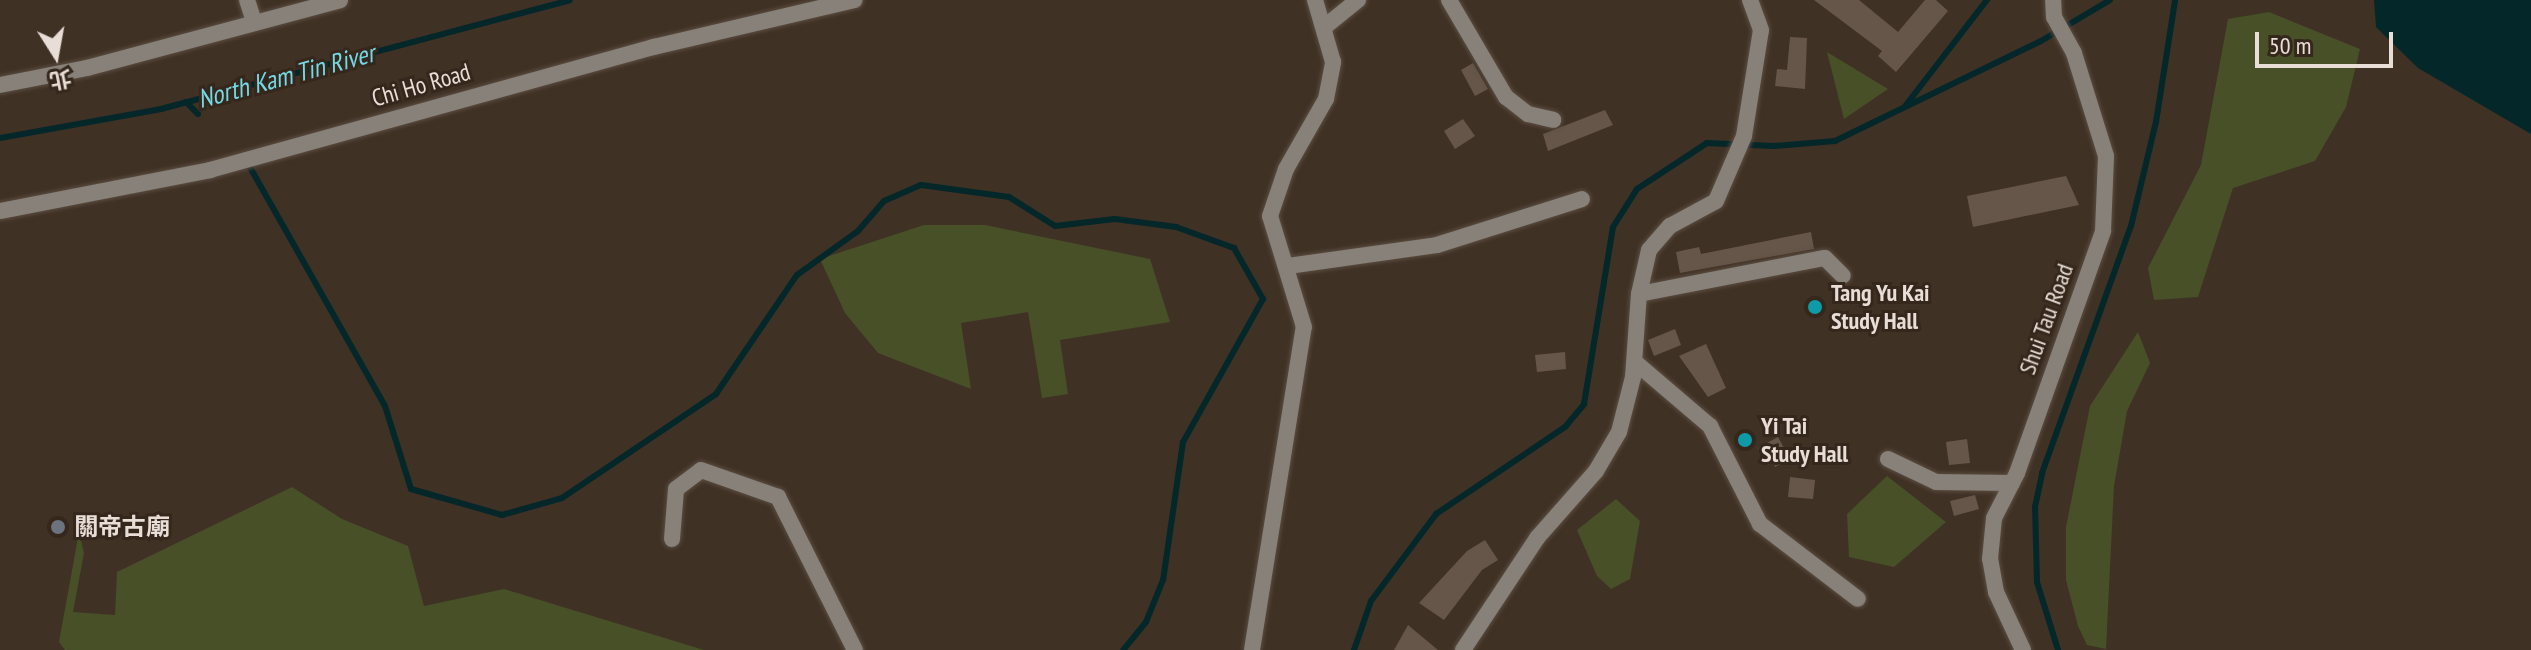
<!DOCTYPE html>
<meta charset="utf-8">
<style>
body{margin:0}
#map{position:relative;width:2531px;height:650px;overflow:hidden;background:#403125;font-family:"PT Sans Narrow","Noto Sans TC",sans-serif}
div>[style]{position:absolute}
.green>*{inset:0;background:#475027}
.water>*{inset:0;background:#04272a}
.stream>*{height:6px;margin:-3px;padding:0 3px;transform-origin:3px;border-radius:3px;background:#04272a}
.building>*{inset:0;background:#665649}
.roads{filter:drop-shadow(0 0 2px #5b4d41) drop-shadow(0 0 2px #5b4d41)}
.street>*{height:16px;margin:-8px;padding:0 8px;transform-origin:8px;border-radius:8px;background:#878179}
.dots>*{width:22px;height:22px;translate:-50% -50%;box-sizing:border-box;border:4px solid #35271b;border-radius:50%}
span{translate:-50% -50%;white-space:nowrap;text-align:center;line-height:1.15;-webkit-text-stroke:6px #35271b;paint-order:stroke}
.street-label{font-size:24px;color:#e8ded7}
.poi-label{font-size:24px;color:#e8ded7;font-weight:700}
.left{translate:0 -50%;text-align:left}
.water-label{font-size:26px;color:#74d9e5;font-style:italic}
.north{position:absolute;left:16px;top:16px;width:80px;height:80px;-webkit-text-stroke:6px #35271b;paint-order:stroke;rotate:169deg;font-size:22px;font-weight:700;line-height:32px;text-align:center;color:#e8ded7}
.north::after{content:'';display:block;margin:auto;width:28px;height:36px;background:#e8ded7;clip-path:polygon(50% 0,100% 100%,50% 72%,0 100%)}
.scale{position:absolute;left:2255px;top:32px;width:138px;height:36px;box-sizing:border-box;border:4px solid #e8ded7;border-top:0;padding-left:10px;font-size:24px;line-height:28px;white-space:nowrap;color:#e8ded7;-webkit-text-stroke:6px #35271b;paint-order:stroke}
</style>
<div id="map">
<div class="green">
<i style="clip-path:polygon(2269px 12px,2360px 49px,2346px 107px,2315px 161px,2233px 188px,2198px 297px,2154px 300px,2148px 268px,2201px 165px,2228px 19px)"></i>
<i style="clip-path:polygon(1827px 52px,1888px 89px,1844px 119px)"></i>
<i style="clip-path:polygon(924px 225px,985px 225px,1150px 259px,1170px 322px,1060px 340px,1068px 394px,1042px 398px,1028px 312px,961px 323px,971px 389px,878px 353px,845px 313px,820px 259px)"></i>
<i style="clip-path:polygon(2138px 332px,2150px 363px,2127px 411px,2114px 486px,2106px 649px,2087px 645px,2078px 626px,2066px 580px,2066px 527px,2090px 406px)"></i>
<i style="clip-path:polygon(1887px 476px,1946px 522px,1894px 567px,1849px 557px,1847px 514px)"></i>
<i style="clip-path:polygon(292px 487px,342px 519px,408px 546px,424px 606px,504px 589px,704px 650px,65px 650px,59px 642px,79px 532px,84px 553px,73px 612px,115px 615px,117px 572px)"></i>
<i style="clip-path:polygon(1616px 499px,1640px 521px,1630px 579px,1611px 589px,1597px 576px,1577px 530px)"></i>
</div>
<div class="water">
<i style="clip-path:polygon(2374px 0,2531px 0,2531px 134px,2418px 68px,2376px 27px)"></i>
</div>
<div class="stream">
<i style="left:186px;top:102px;width:17px;rotate:45deg"></i>
<i style="left:1906px;top:105px;width:133px;rotate:-52.4deg"></i>
<i style="left:0;top:138px;width:164px;rotate:-10.2deg"></i>
<i style="left:161px;top:109px;width:423px;rotate:-14.9deg"></i>
<i style="left:247px;top:162px;width:280px;rotate:60.5deg"></i>
<i style="left:385px;top:406px;width:87px;rotate:72.6deg"></i>
<i style="left:411px;top:489px;width:95px;rotate:15.9deg"></i>
<i style="left:502px;top:515px;width:62px;rotate:-15.8deg"></i>
<i style="left:562px;top:498px;width:186px;rotate:-34deg"></i>
<i style="left:716px;top:394px;width:144px;rotate:-55.8deg"></i>
<i style="left:797px;top:275px;width:75px;rotate:-35.8deg"></i>
<i style="left:858px;top:231px;width:40px;rotate:-49deg"></i>
<i style="left:884px;top:201px;width:40px;rotate:-23.4deg"></i>
<i style="left:921px;top:185px;width:89px;rotate:7.8deg"></i>
<i style="left:1009px;top:197px;width:54px;rotate:32.2deg"></i>
<i style="left:1055px;top:226px;width:60px;rotate:-6.7deg"></i>
<i style="left:1115px;top:219px;width:62px;rotate:7.5deg"></i>
<i style="left:1176px;top:227px;width:62px;rotate:19.9deg"></i>
<i style="left:1234px;top:248px;width:59px;rotate:60.4deg"></i>
<i style="left:1263px;top:299px;width:164px;rotate:119.2deg"></i>
<i style="left:1183px;top:442px;width:139px;rotate:98.2deg"></i>
<i style="left:1163px;top:580px;width:45px;rotate:112deg"></i>
<i style="left:1146px;top:622px;width:36px;rotate:129deg"></i>
<i style="left:1354px;top:650px;width:52px;rotate:-70.9deg"></i>
<i style="left:1371px;top:601px;width:109px;rotate:-53.2deg"></i>
<i style="left:1436px;top:514px;width:156px;rotate:-34deg"></i>
<i style="left:1565px;top:427px;width:30px;rotate:-50deg"></i>
<i style="left:1584px;top:404px;width:179px;rotate:-80.7deg"></i>
<i style="left:1613px;top:227px;width:45px;rotate:-57.7deg"></i>
<i style="left:1637px;top:189px;width:84px;rotate:-33.3deg"></i>
<i style="left:1707px;top:143px;width:67px;rotate:2.6deg"></i>
<i style="left:1774px;top:146px;width:61px;rotate:-4.7deg"></i>
<i style="left:1835px;top:141px;width:229px;rotate:-25.9deg"></i>
<i style="left:2041px;top:41px;width:80px;rotate:-30.7deg"></i>
<i style="left:2058px;top:650px;width:71px;rotate:-107.2deg"></i>
<i style="left:2037px;top:582px;width:75px;rotate:-91.5deg"></i>
<i style="left:2035px;top:507px;width:35px;rotate:-78deg"></i>
<i style="left:2042px;top:473px;width:263px;rotate:-70.2deg"></i>
<i style="left:2131px;top:226px;width:107px;rotate:-76.5deg"></i>
<i style="left:2156px;top:122px;width:123px;rotate:-81.1deg"></i>
</div>
<div class="building">
<i style="clip-path:polygon(1814px 0,1859px 0,1898px 32px,1925px 0,1936px 0,1948px 11px,1896px 72px,1878px 56px,1882px 51px)"></i>
<i style="clip-path:polygon(1790px 37px,1807px 38px,1805px 89px,1775px 86px,1777px 69px,1787px 70px)"></i>
<i style="clip-path:polygon(1473px 63px,1488px 89px,1475px 96px,1461px 70px)"></i>
<i style="clip-path:polygon(1605px 110px,1613px 125px,1548px 151px,1543px 134px)"></i>
<i style="clip-path:polygon(1463px 119px,1475px 136px,1455px 149px,1444px 131px)"></i>
<i style="clip-path:polygon(2066px 176px,2079px 205px,1973px 227px,1967px 196px)"></i>
<i style="clip-path:polygon(1811px 232px,1814px 249px,1680px 273px,1676px 252px,1699px 247px,1701px 254px)"></i>
<i style="clip-path:polygon(1675px 329px,1681px 345px,1654px 356px,1648px 340px)"></i>
<i style="clip-path:polygon(1706px 344px,1726px 388px,1708px 397px,1679px 356px)"></i>
<i style="clip-path:polygon(1565px 352px,1566px 369px,1537px 372px,1535px 355px)"></i>
<i style="clip-path:polygon(1778px 437px,1790px 459px,1775px 467px,1773px 462px,1768px 465px,1758px 448px)"></i>
<i style="clip-path:polygon(1967px 439px,1970px 463px,1949px 465px,1946px 442px)"></i>
<i style="clip-path:polygon(1790px 477px,1815px 480px,1813px 499px,1788px 497px)"></i>
<i style="clip-path:polygon(1975px 495px,1979px 509px,1954px 516px,1950px 501px)"></i>
<i style="clip-path:polygon(1485px 540px,1498px 560px,1482px 570px,1444px 620px,1419px 603px,1467px 551px)"></i>
<i style="clip-path:polygon(1408px 625px,1438px 650px,1394px 650px)"></i>
</div>
<div class="roads">
<div class="street">
<i style="left:247px;top:0;width:23px;rotate:72deg"></i>
<i style="left:1449px;top:0;width:113px;rotate:59.6deg"></i>
<i style="left:1506px;top:97px;width:28px;rotate:38deg"></i>
<i style="left:1528px;top:114px;width:26px;rotate:13deg"></i>
<i style="left:1327px;top:25px;width:40px;rotate:-39deg"></i>
<i style="left:0;top:85px;width:89px;rotate:-11.1deg"></i>
<i style="left:87px;top:68px;width:262px;rotate:-15deg"></i>
<i style="left:0;top:211px;width:214px;rotate:-11deg"></i>
<i style="left:210px;top:170px;width:461px;rotate:-15.5deg"></i>
<i style="left:654px;top:47px;width:206px;rotate:-13.2deg"></i>
<i style="left:1288px;top:266px;width:150px;rotate:-8deg"></i>
<i style="left:1437px;top:245px;width:152px;rotate:-17.6deg"></i>
<i style="left:1639px;top:294px;width:189px;rotate:-11deg"></i>
<i style="left:1825px;top:258px;width:25px;rotate:45deg"></i>
<i style="left:1635px;top:362px;width:99px;rotate:40.5deg"></i>
<i style="left:1710px;top:426px;width:110px;rotate:63deg"></i>
<i style="left:1760px;top:524px;width:123px;rotate:37.4deg"></i>
<i style="left:1888px;top:459px;width:53px;rotate:25.6deg"></i>
<i style="left:1936px;top:482px;width:76px;rotate:0.8deg"></i>
<i style="left:672px;top:539px;width:50px;rotate:-85.4deg"></i>
<i style="left:676px;top:489px;width:31px;rotate:-37deg"></i>
<i style="left:701px;top:470px;width:82px;rotate:19.3deg"></i>
<i style="left:778px;top:497px;width:171px;rotate:63.3deg"></i>
<i style="left:1252px;top:650px;width:327px;rotate:-80.9deg"></i>
<i style="left:1304px;top:327px;width:116px;rotate:-107deg"></i>
<i style="left:1270px;top:216px;width:50px;rotate:-71.2deg"></i>
<i style="left:1286px;top:169px;width:81px;rotate:-60.3deg"></i>
<i style="left:1326px;top:99px;width:38px;rotate:-79deg"></i>
<i style="left:1333px;top:62px;width:65px;rotate:-106.2deg"></i>
<i style="left:1463px;top:650px;width:134px;rotate:-56.5deg"></i>
<i style="left:1537px;top:538px;width:89px;rotate:-48.6deg"></i>
<i style="left:1596px;top:471px;width:45px;rotate:-59.5deg"></i>
<i style="left:1619px;top:432px;width:57px;rotate:-75.7deg"></i>
<i style="left:1633px;top:377px;width:83px;rotate:-85.9deg"></i>
<i style="left:1639px;top:294px;width:45px;rotate:-77.2deg"></i>
<i style="left:1649px;top:250px;width:32px;rotate:-49deg"></i>
<i style="left:1670px;top:226px;width:52px;rotate:-28.5deg"></i>
<i style="left:1716px;top:201px;width:71px;rotate:-66.7deg"></i>
<i style="left:1744px;top:136px;width:107px;rotate:-80.9deg"></i>
<i style="left:1761px;top:30px;width:32px;rotate:-110deg"></i>
<i style="left:2023px;top:650px;width:64px;rotate:-115deg"></i>
<i style="left:1996px;top:592px;width:34px;rotate:-100deg"></i>
<i style="left:1990px;top:559px;width:41px;rotate:-84.4deg"></i>
<i style="left:1994px;top:518px;width:51px;rotate:-62.9deg"></i>
<i style="left:2017px;top:473px;width:257px;rotate:-70.4deg"></i>
<i style="left:2103px;top:231px;width:75px;rotate:-87.7deg"></i>
<i style="left:2106px;top:156px;width:108px;rotate:-107.3deg"></i>
<i style="left:2074px;top:53px;width:41px;rotate:-119.1deg"></i>
<i style="left:2054px;top:17px;width:17px;rotate:-93deg"></i>
</div>
</div>
<div class="dots">
<i style="left:1815px;top:307px;background:#0f9aa8"></i>
<i style="left:1745px;top:440px;background:#0f9aa8"></i>
<i style="left:58px;top:527px;background:#6b7280"></i>
</div>
<div class="street-label">
<span style="left:421px;top:85px;rotate:-16deg">Chi Ho Road</span>
<span style="left:2046px;top:319px;rotate:-70deg">Shui Tau Road</span>
</div>
<div class="poi-label">
<span class="left" style="left:1831px;top:307px">Tang Yu Kai<br>Study Hall</span>
<span class="left" style="left:1761px;top:440px">Yi Tai<br>Study Hall</span>
<span class="left" style="left:74px;top:527px">關帝古廟</span>
</div>
<div class="water-label">
<span style="left:286px;top:76px;rotate:-15deg">North Kam Tin River</span>
</div>
<div class="north">北</div>
<div class="scale">50 m</div>
</div>
